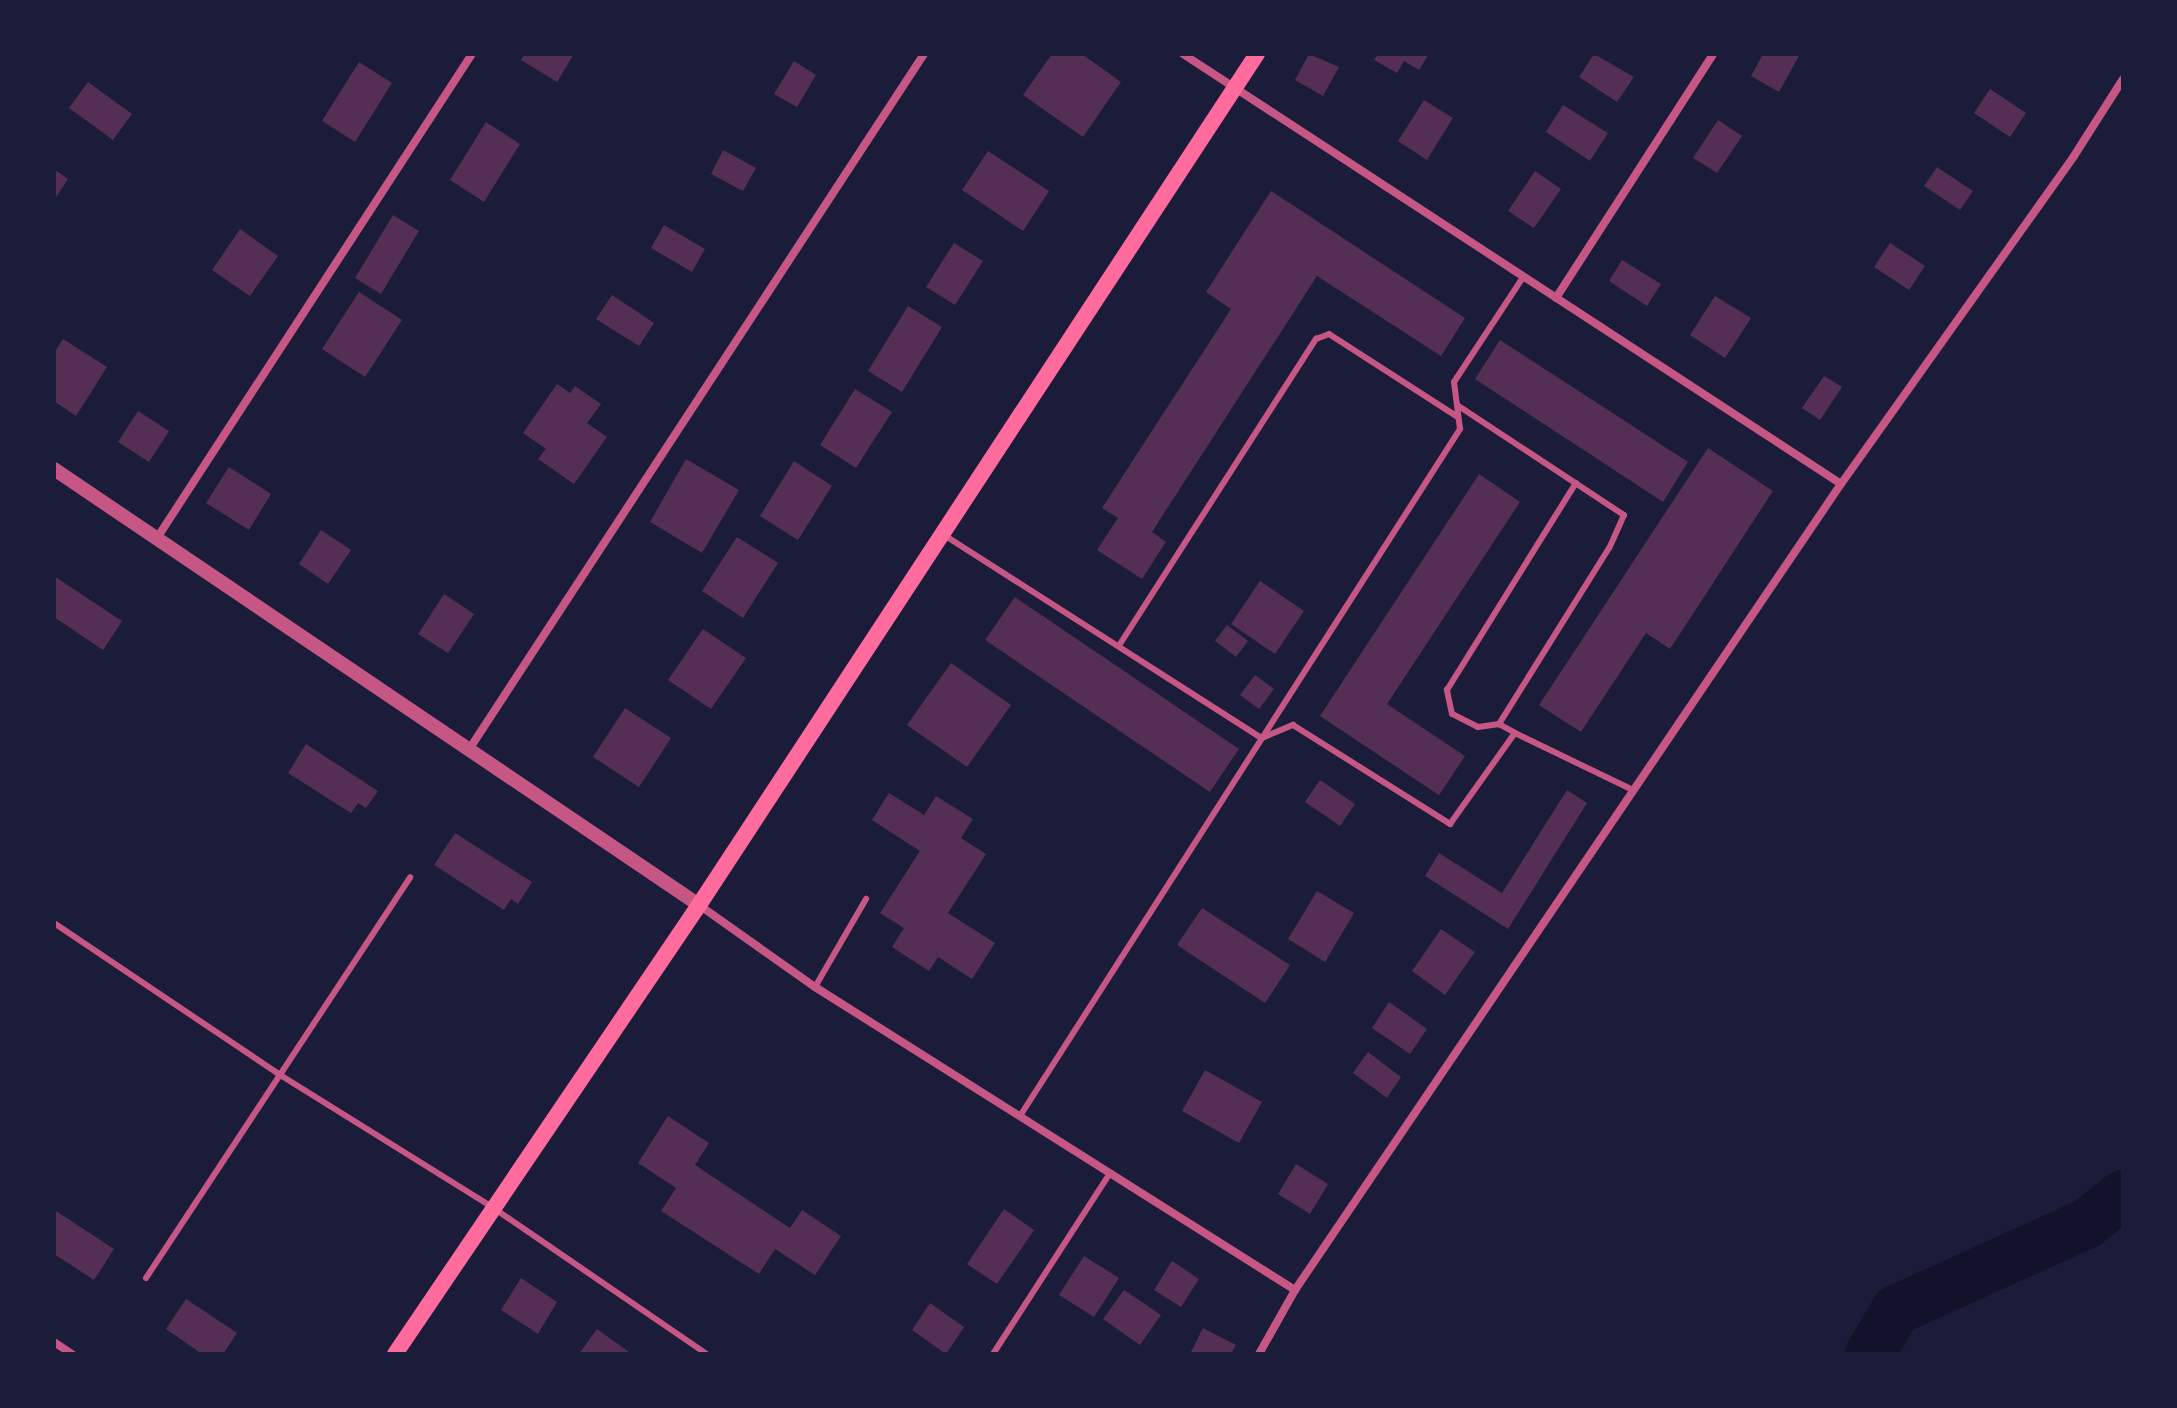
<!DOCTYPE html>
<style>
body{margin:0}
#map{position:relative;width:2177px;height:1408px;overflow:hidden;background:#1b1b3a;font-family:Arial,sans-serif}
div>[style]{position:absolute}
.river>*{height:50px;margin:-25px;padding:0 25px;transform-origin:25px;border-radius:25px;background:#12122b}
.building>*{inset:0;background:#542f53}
.service>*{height:6px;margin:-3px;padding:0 3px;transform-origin:3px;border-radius:3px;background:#c65784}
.minor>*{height:8px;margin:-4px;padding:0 4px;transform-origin:4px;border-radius:4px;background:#c65784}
.tertiary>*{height:14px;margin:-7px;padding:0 7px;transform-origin:7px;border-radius:7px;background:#c65784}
.secondary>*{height:16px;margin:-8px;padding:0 8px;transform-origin:8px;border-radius:8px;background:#ff6b9d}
span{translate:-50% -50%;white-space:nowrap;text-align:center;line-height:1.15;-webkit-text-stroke:6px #1b1b3a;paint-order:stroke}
.frame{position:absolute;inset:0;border:56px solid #1b1b3a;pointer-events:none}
</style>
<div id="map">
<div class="river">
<i style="left:1870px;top:1354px;width:51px;rotate:-59.4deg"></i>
<i style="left:1896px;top:1310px;width:209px;rotate:-24.4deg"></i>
<i style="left:2086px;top:1224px;width:47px;rotate:-38.1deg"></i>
</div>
<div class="building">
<i style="clip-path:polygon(525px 54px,574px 54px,557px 82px,521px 60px)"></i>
<i style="clip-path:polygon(1052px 54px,1082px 54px,1121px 82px,1083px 137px,1023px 95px)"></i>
<i style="clip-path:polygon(1309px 54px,1339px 67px,1323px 96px,1295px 80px)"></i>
<i style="clip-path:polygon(1378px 54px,1429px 54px,1419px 70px,1404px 61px,1397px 73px,1374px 60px)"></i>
<i style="clip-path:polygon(1594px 54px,1634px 77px,1617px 102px,1579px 77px)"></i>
<i style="clip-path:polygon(1763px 54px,1800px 54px,1779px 92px,1751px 76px)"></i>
<i style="clip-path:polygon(794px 61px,816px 75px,797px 107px,774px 94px)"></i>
<i style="clip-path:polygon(359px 62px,392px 83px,355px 142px,322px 121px)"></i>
<i style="clip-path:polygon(88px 82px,132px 114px,113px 140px,69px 108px)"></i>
<i style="clip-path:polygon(1990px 89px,2026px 113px,2010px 137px,1974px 113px)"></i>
<i style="clip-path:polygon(1424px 100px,1453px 118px,1427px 160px,1398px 141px)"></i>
<i style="clip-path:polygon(1563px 105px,1608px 133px,1590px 161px,1546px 132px)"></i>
<i style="clip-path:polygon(1718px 120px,1742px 136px,1717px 173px,1693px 158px)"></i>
<i style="clip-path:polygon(486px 122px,520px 144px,484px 202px,450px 180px)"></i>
<i style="clip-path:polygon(723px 150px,756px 168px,743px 191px,711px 174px)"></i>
<i style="clip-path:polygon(988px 151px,1049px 191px,1023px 231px,962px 190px)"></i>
<i style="clip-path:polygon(1937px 167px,1973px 191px,1960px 210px,1924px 186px)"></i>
<i style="clip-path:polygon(54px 169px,68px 179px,54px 200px)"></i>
<i style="clip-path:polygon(1535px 171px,1561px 189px,1534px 228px,1508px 211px)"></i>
<i style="clip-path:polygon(1271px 191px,1465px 318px,1441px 356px,1317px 276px,1152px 532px,1166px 542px,1142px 579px,1097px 550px,1118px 518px,1102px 508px,1231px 309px,1206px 292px)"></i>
<i style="clip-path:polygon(393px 215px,419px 231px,381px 294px,355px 278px)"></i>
<i style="clip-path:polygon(664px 225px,705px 249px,692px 272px,651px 248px)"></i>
<i style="clip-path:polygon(240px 229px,278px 256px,250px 296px,212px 270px)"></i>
<i style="clip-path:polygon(954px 243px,983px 261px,955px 305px,926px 287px)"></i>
<i style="clip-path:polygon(1890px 243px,1925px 266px,1909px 290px,1874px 267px)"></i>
<i style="clip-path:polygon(1622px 260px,1661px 284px,1647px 306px,1609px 281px)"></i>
<i style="clip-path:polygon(359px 292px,402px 320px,365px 377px,322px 349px)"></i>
<i style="clip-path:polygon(612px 295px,654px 323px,639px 346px,596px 319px)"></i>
<i style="clip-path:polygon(1715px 296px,1751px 318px,1725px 358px,1690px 335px)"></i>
<i style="clip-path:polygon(908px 306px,942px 327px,902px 392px,868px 371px)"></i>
<i style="clip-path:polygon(63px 339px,107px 367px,76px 416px,54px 401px,54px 353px)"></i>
<i style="clip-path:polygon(1500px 340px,1688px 462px,1663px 502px,1475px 379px)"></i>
<i style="clip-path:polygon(1824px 376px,1842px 387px,1820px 420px,1802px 408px)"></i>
<i style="clip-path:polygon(557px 384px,570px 393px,575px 386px,601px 404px,587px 423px,607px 437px,574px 484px,538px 459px,546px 449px,523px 433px)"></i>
<i style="clip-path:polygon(855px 389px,892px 412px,856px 468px,820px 445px)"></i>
<i style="clip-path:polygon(138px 411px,169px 431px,149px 462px,118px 442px)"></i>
<i style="clip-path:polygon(1708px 448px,1773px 491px,1670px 649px,1646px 633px,1581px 732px,1539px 705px)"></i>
<i style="clip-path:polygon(686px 459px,739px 490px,702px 553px,650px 522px)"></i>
<i style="clip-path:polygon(794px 461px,832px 486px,798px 540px,760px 516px)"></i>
<i style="clip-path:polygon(229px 467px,271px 494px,249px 530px,206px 503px)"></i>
<i style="clip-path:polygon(1479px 474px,1520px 502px,1387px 704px,1465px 756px,1439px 795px,1320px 716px)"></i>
<i style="clip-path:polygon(321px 530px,351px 550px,328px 584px,299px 564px)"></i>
<i style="clip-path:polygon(737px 537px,778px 563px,743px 618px,702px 591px)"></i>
<i style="clip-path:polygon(54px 576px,122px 621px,103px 650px,54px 617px)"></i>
<i style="clip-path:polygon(1260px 581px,1304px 611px,1275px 654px,1231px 624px)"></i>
<i style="clip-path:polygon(444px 594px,474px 614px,448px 653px,418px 634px)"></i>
<i style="clip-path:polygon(1015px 597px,1239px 749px,1210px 792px,985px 640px)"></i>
<i style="clip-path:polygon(1227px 625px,1248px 641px,1236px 657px,1215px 641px)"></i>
<i style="clip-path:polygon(703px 629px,746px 658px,711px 709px,668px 680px)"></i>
<i style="clip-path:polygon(951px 663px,1011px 705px,967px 767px,907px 725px)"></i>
<i style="clip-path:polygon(1255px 675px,1274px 689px,1259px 709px,1240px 695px)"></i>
<i style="clip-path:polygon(625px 708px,671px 738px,639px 787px,593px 757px)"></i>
<i style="clip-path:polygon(306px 744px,378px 791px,366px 808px,358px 803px,351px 813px,288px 773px)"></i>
<i style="clip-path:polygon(1320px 780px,1355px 804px,1340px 826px,1305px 802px)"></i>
<i style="clip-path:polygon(1567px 790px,1587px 803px,1508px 929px,1425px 876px,1439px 853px,1502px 893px)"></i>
<i style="clip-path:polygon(889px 793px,924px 815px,936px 796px,973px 819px,961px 838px,986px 854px,948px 913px,995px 943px,972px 979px,938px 957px,929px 971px,892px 947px,904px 928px,880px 913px,920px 851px,872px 820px)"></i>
<i style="clip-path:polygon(455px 833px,532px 882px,518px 904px,511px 899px,504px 910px,434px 865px)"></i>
<i style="clip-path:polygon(1317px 891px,1354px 913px,1325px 962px,1288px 939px)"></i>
<i style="clip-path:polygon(1202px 908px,1290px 965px,1265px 1003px,1177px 945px)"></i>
<i style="clip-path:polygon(1441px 929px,1475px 952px,1445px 995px,1412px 971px)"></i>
<i style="clip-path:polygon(1389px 1002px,1427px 1029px,1410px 1054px,1372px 1028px)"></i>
<i style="clip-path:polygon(1368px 1052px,1401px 1077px,1387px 1098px,1353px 1073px)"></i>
<i style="clip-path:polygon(1205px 1070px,1262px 1102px,1239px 1143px,1182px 1111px)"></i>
<i style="clip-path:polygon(668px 1116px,709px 1143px,695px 1165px,790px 1228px,802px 1210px,841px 1236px,815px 1275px,775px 1249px,759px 1274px,661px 1211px,676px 1188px,638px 1163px)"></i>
<i style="clip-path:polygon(1296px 1164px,1328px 1184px,1310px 1214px,1278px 1194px)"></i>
<i style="clip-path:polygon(1004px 1209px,1034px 1230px,997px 1284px,967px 1264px)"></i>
<i style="clip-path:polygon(56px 1211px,114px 1249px,94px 1280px,54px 1254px)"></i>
<i style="clip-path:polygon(1084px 1256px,1119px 1278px,1094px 1317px,1059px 1295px)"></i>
<i style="clip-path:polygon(1172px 1261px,1199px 1279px,1181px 1307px,1154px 1290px)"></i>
<i style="clip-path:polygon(521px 1278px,557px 1302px,538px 1334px,501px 1310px)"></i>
<i style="clip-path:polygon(1124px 1290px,1161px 1315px,1140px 1345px,1103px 1319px)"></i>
<i style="clip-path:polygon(186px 1299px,237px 1333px,223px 1354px,202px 1354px,166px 1329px)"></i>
<i style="clip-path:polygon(930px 1303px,964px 1327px,946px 1354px,912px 1330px)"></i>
<i style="clip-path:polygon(1203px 1328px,1236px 1345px,1231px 1354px,1190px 1354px)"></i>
<i style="clip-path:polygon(597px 1329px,629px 1352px,627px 1354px,579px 1354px)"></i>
</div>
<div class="service">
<i style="left:1457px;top:405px;width:200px;rotate:33.4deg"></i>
<i style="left:1624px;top:515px;width:36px;rotate:114deg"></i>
<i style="left:1609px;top:548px;width:208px;rotate:122deg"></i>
<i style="left:1499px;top:724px;width:18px;rotate:29deg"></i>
<i style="left:944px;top:535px;width:377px;rotate:32.6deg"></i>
<i style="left:1262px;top:738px;width:34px;rotate:-23deg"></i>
<i style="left:1293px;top:725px;width:186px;rotate:32.2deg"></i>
<i style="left:1450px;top:824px;width:112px;rotate:-54.5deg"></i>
<i style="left:1515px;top:733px;width:131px;rotate:25.8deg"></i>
<i style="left:1120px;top:644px;width:363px;rotate:-57.3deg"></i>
<i style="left:1316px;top:339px;width:14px;rotate:-21deg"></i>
<i style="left:1329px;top:334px;width:153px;rotate:32.8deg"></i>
<i style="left:1499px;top:724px;width:21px;rotate:172deg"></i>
<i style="left:1478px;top:727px;width:29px;rotate:-153deg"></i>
<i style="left:1452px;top:714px;width:25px;rotate:-102deg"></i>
<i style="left:1447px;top:690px;width:244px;rotate:-58.1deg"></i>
<i style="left:54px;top:923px;width:269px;rotate:33.9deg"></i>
<i style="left:277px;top:1073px;width:253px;rotate:31.9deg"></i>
<i style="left:492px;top:1207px;width:260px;rotate:34.4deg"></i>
<i style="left:815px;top:987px;width:102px;rotate:-59.9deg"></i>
<i style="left:1020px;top:1116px;width:816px;rotate:-57.36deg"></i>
<i style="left:1460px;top:429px;width:47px;rotate:-97.3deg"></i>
<i style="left:1454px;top:382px;width:127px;rotate:-56.6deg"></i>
<i style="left:146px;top:1278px;width:480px;rotate:-56.6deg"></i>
<i style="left:993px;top:1354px;width:216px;rotate:-57.1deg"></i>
</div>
<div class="minor">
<i style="left:1183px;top:54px;width:786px;rotate:33.16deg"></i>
<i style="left:1556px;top:298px;width:290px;rotate:-57.2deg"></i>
<i style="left:159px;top:535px;width:574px;rotate:-56.95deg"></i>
<i style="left:470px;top:748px;width:829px;rotate:-56.81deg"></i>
<i style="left:699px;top:905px;width:142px;rotate:35.3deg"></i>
<i style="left:815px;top:987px;width:568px;rotate:32.26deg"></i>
<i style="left:54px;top:1342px;width:22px;rotate:34deg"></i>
<i style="left:1259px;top:1354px;width:73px;rotate:-60.6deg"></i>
<i style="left:1295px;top:1290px;width:974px;rotate:-55.89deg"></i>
<i style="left:1841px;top:484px;width:402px;rotate:-54.6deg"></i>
<i style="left:2074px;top:156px;width:91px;rotate:-57.5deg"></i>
</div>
<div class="tertiary">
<i style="left:54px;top:469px;width:779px;rotate:34.06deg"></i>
</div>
<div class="secondary">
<i style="left:395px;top:1354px;width:542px;rotate:-55.9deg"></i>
<i style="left:699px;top:905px;width:1018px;rotate:-56.75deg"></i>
</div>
<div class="frame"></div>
</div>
